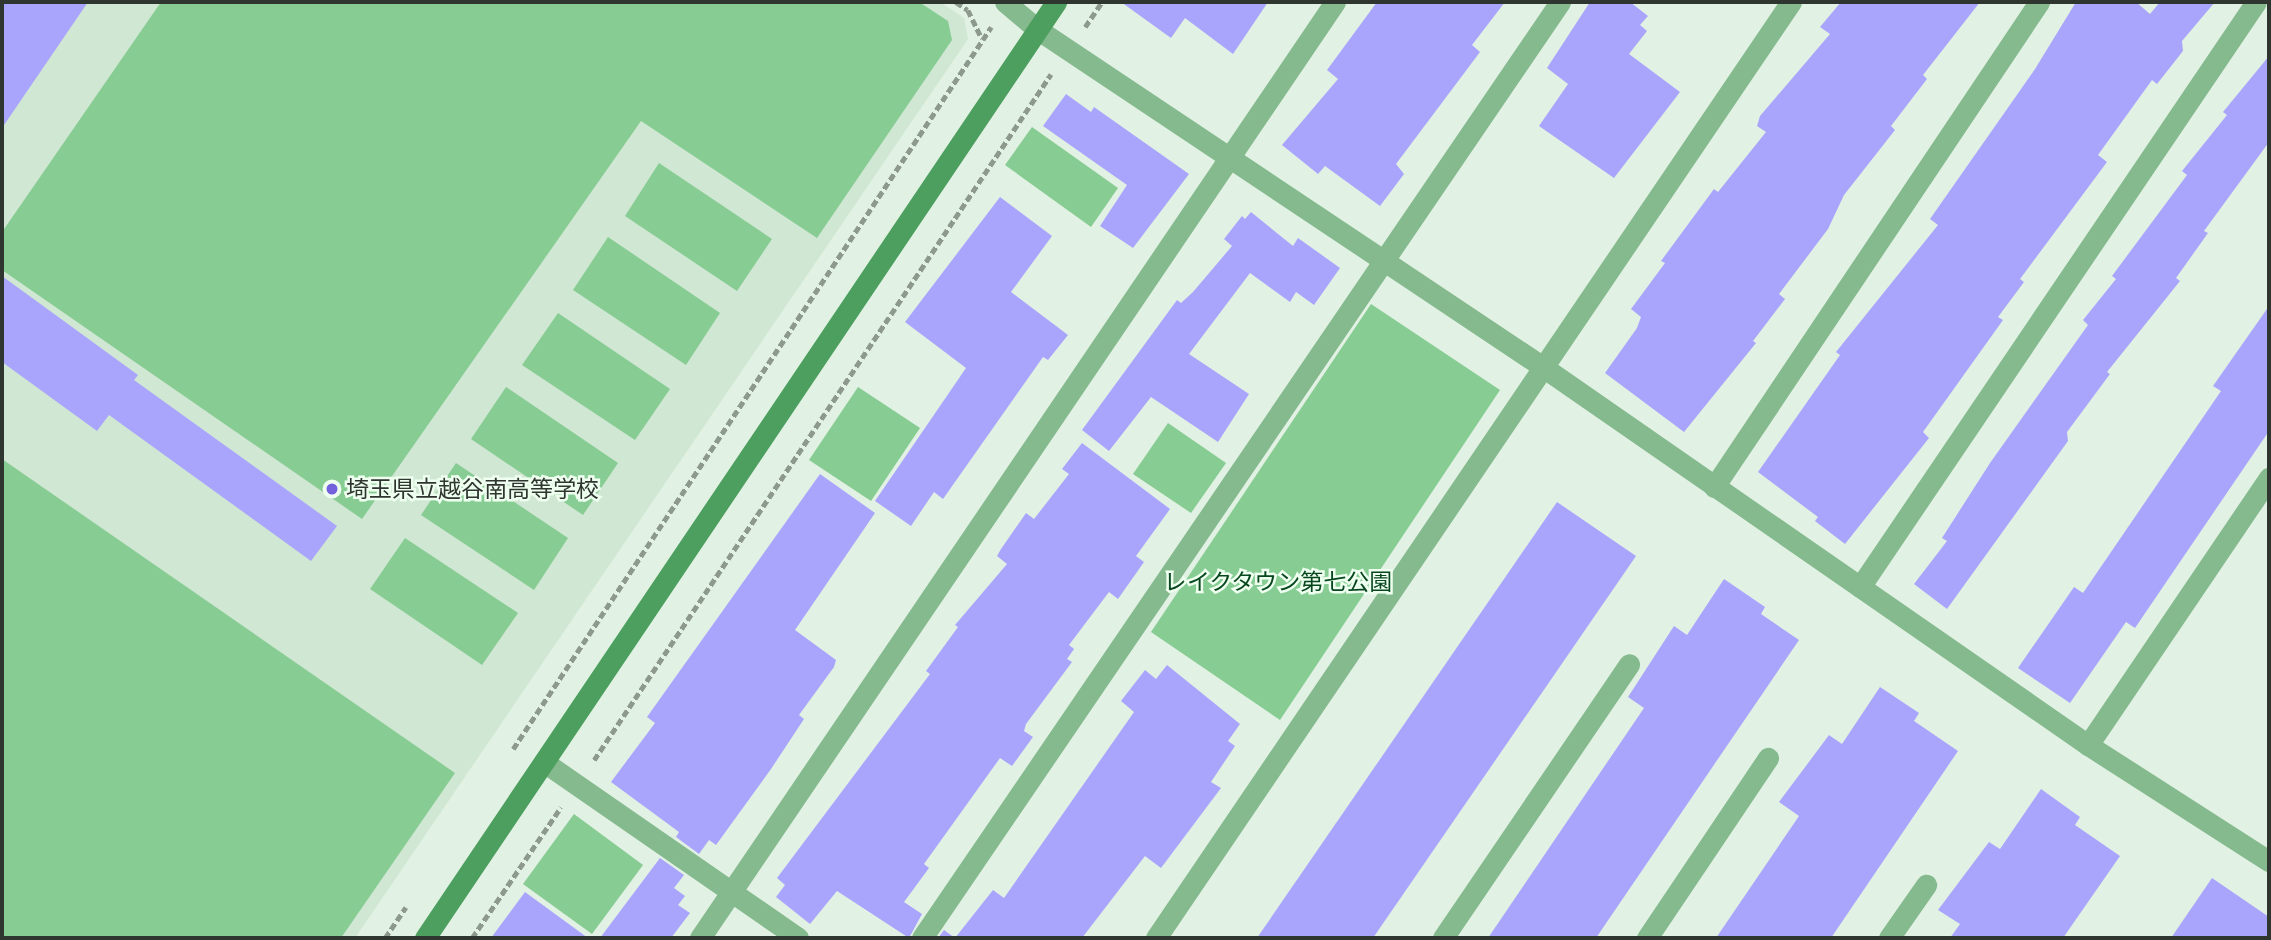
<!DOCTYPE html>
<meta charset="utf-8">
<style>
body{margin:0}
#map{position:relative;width:2271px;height:940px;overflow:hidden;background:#e1f1e3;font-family:"PT Sans","Noto Sans JP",sans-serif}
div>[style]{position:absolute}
.built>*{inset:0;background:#d0e7d3}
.green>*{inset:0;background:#87cc93}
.building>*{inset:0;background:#aaa5fc}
.path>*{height:4.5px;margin-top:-2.25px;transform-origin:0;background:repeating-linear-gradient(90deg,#8d998e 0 7px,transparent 0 10.5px)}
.lane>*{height:21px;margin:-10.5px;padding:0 10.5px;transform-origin:10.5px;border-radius:10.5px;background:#85b98e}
.street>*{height:21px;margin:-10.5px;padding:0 10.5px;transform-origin:10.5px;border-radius:10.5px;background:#85b98e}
.secondary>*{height:21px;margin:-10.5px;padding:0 10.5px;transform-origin:10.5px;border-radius:10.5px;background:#4c9f5e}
.dots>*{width:19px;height:19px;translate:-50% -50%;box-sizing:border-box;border:4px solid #eefff0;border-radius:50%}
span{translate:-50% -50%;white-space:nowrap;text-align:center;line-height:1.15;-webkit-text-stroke:5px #eefff0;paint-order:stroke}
.poi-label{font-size:23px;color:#2f352f}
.left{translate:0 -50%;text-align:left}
.park-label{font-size:23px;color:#08471d}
.frame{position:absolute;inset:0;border:4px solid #2f352f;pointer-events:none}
</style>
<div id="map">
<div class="built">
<i style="clip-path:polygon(2px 2px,940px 2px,964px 18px,968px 39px,355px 938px,2px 938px)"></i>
</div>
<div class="green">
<i style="clip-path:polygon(161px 2px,919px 2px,948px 21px,952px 40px,817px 238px,641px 121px,362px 519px,2px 270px,2px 232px)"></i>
<i style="clip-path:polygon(1032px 127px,1118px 188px,1091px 227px,1005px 165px)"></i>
<i style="clip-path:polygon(659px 163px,772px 239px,737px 291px,625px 216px)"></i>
<i style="clip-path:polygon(608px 237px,720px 313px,686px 365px,573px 290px)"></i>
<i style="clip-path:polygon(1371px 304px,1500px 390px,1280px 720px,1151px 632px)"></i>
<i style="clip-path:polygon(558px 313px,670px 389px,635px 440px,522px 365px)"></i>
<i style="clip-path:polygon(506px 387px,618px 463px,583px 515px,471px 439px)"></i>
<i style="clip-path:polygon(858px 387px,920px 428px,871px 501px,809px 460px)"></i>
<i style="clip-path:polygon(1168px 423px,1226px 463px,1191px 513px,1133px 474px)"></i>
<i style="clip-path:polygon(2px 459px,455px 773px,341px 938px,2px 938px)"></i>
<i style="clip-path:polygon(456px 463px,568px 538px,534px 590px,421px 515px)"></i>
<i style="clip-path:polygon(405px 538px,518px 613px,482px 665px,370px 589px)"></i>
<i style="clip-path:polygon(574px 814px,643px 865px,592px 934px,523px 884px)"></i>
</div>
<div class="building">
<i style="clip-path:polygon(2px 2px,88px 2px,2px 128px)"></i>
<i style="clip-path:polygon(1121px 2px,1268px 2px,1233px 54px,1185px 18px,1171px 38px)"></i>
<i style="clip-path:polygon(1377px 2px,1505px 2px,1472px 45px,1480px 52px,1396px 164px,1404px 174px,1380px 206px,1325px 166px,1318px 174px,1282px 145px,1338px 79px,1327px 70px)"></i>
<i style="clip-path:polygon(1590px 2px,1630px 2px,1648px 16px,1640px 25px,1647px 31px,1629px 54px,1680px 92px,1614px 178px,1539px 126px,1568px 84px,1547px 68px)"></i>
<i style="clip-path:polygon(1841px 2px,1980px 2px,1923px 75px,1927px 79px,1891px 126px,1895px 130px,1844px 195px,1828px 229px,1779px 294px,1785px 299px,1753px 341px,1756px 343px,1684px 432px,1605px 373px,1637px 328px,1641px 317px,1631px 309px,1665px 263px,1661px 261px,1714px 189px,1718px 192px,1766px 132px,1757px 126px,1760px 116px,1830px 34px,1820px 27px)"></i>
<i style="clip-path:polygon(2076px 2px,2136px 2px,2150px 14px,2160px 2px,2215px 2px,2182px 41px,2183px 51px,2157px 84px,2152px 80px,2098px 155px,2107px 162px,2020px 279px,2024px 282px,1998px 317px,2003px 320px,1923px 432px,1929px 438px,1845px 544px,1815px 521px,1818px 517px,1758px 472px,1840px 355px,1836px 352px,1938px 225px,1930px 219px,2035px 69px)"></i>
<i style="clip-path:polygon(2269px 56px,2269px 142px,2204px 231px,2208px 233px,2176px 278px,2180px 281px,2107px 372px,2110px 374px,2067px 432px,2068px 441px,1947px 609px,1914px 584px,1947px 541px,1942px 538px,1990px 463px,2088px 325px,2083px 320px,2116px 279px,2112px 276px,2187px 175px,2182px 171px,2227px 115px,2223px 112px)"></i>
<i style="clip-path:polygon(1066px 94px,1091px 112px,1094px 107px,1189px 174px,1133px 248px,1100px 226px,1127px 185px,1043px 126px)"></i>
<i style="clip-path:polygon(1000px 197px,1052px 236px,1011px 292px,1068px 335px,1048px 360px,1043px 357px,943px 499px,934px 492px,911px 526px,875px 501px,966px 368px,905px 322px)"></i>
<i style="clip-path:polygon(1251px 212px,1293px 246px,1298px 238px,1340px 268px,1314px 305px,1296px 292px,1290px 302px,1250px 273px,1189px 354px,1249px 394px,1218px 442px,1151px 397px,1109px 451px,1082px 430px,1177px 300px,1181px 303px,1193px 292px,1232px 246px,1224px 239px,1242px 216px,1245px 219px)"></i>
<i style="clip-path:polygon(2px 276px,138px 375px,134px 380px,337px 526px,311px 561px,109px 415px,97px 431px,2px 362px)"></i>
<i style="clip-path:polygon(2269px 306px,2269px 431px,2135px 628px,2126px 622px,2070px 703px,2018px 668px,2074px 587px,2083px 593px,2221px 391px,2213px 386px)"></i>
<i style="clip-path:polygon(1082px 443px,1170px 509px,1136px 556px,1144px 562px,1118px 599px,1109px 592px,1069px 645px,1074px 649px,1067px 659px,1072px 662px,1026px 724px,1024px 731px,1033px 737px,1012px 766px,1000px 758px,924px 864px,929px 868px,904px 902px,922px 914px,909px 938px,837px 891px,810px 924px,776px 897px,785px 885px,777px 878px,930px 674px,926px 671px,958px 627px,955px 625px,1007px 564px,997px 556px,1001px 549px,1026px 513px,1034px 519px,1069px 474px,1062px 469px)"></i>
<i style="clip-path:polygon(820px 474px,875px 513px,795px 630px,836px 660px,834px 667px,799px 715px,804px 719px,771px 769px,716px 845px,709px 840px,699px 854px,676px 837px,679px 832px,611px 782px,655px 723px,647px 717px)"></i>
<i style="clip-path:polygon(1557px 502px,1636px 556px,1373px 938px,1257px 938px)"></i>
<i style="clip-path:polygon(1724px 579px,1765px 607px,1761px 614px,1799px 640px,1596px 938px,1488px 938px,1644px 708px,1628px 697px,1674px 626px,1687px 635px)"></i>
<i style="clip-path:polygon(1167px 665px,1240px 724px,1228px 741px,1235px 746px,1211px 782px,1221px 788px,1161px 868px,1145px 856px,1082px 938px,938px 938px,944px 930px,955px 938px,993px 890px,1004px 898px,1134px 712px,1121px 701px,1145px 670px,1156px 679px)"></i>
<i style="clip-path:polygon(1880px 687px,1919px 713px,1914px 721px,1958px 751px,1831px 938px,1716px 938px,1799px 816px,1779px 802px,1829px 735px,1842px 744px)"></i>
<i style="clip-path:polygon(2041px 789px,2080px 817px,2075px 825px,2120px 856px,2063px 938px,1950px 938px,1960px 924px,1938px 910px,1989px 842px,2000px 849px)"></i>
<i style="clip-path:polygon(660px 858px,684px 875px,674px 888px,685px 896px,678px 905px,690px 913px,671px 938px,600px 938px)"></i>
<i style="clip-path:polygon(2212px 878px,2269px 917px,2269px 938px,2171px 938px)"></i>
<i style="clip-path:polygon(525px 892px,588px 938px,491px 938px)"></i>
</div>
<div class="path">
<i style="left:956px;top:2px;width:14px;rotate:34deg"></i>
<i style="left:968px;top:10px;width:32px;rotate:64deg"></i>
<i style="left:1085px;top:27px;width:30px;rotate:-56deg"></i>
<i style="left:513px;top:749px;width:866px;rotate:-56.49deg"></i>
<i style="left:594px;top:760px;width:824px;rotate:-56.33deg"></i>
<i style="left:385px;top:938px;width:37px;rotate:-56deg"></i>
<i style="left:472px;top:938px;width:158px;rotate:-55.8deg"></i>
</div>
<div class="lane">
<i style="left:1443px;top:938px;width:331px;rotate:-55.8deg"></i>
<i style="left:1647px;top:938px;width:217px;rotate:-56.1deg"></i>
<i style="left:1889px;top:938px;width:65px;rotate:-55.1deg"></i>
</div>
<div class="street">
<i style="left:1005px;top:2px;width:42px;rotate:40.2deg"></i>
<i style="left:1037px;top:29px;width:609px;rotate:33.74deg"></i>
<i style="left:1543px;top:367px;width:663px;rotate:34.74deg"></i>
<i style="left:2088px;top:745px;width:215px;rotate:32.7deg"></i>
<i style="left:1714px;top:487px;width:584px;rotate:-56.17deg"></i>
<i style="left:1860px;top:587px;width:706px;rotate:-55.91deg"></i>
<i style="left:2088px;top:745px;width:323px;rotate:-55.9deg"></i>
<i style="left:544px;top:762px;width:309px;rotate:34.7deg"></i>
<i style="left:700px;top:938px;width:1131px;rotate:-55.85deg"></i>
<i style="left:922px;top:938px;width:1133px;rotate:-55.72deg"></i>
<i style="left:1156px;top:938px;width:1131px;rotate:-55.85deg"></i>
</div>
<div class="secondary">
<i style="left:425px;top:938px;width:1129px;rotate:-56.01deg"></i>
</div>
<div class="dots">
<i style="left:332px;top:489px;background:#7462dd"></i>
</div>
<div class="poi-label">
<span class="left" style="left:346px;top:489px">埼玉県立越谷南高等学校</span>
</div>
<div class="park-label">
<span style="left:1278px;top:582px">レイクタウン第七公園</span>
</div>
<div class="frame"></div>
</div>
